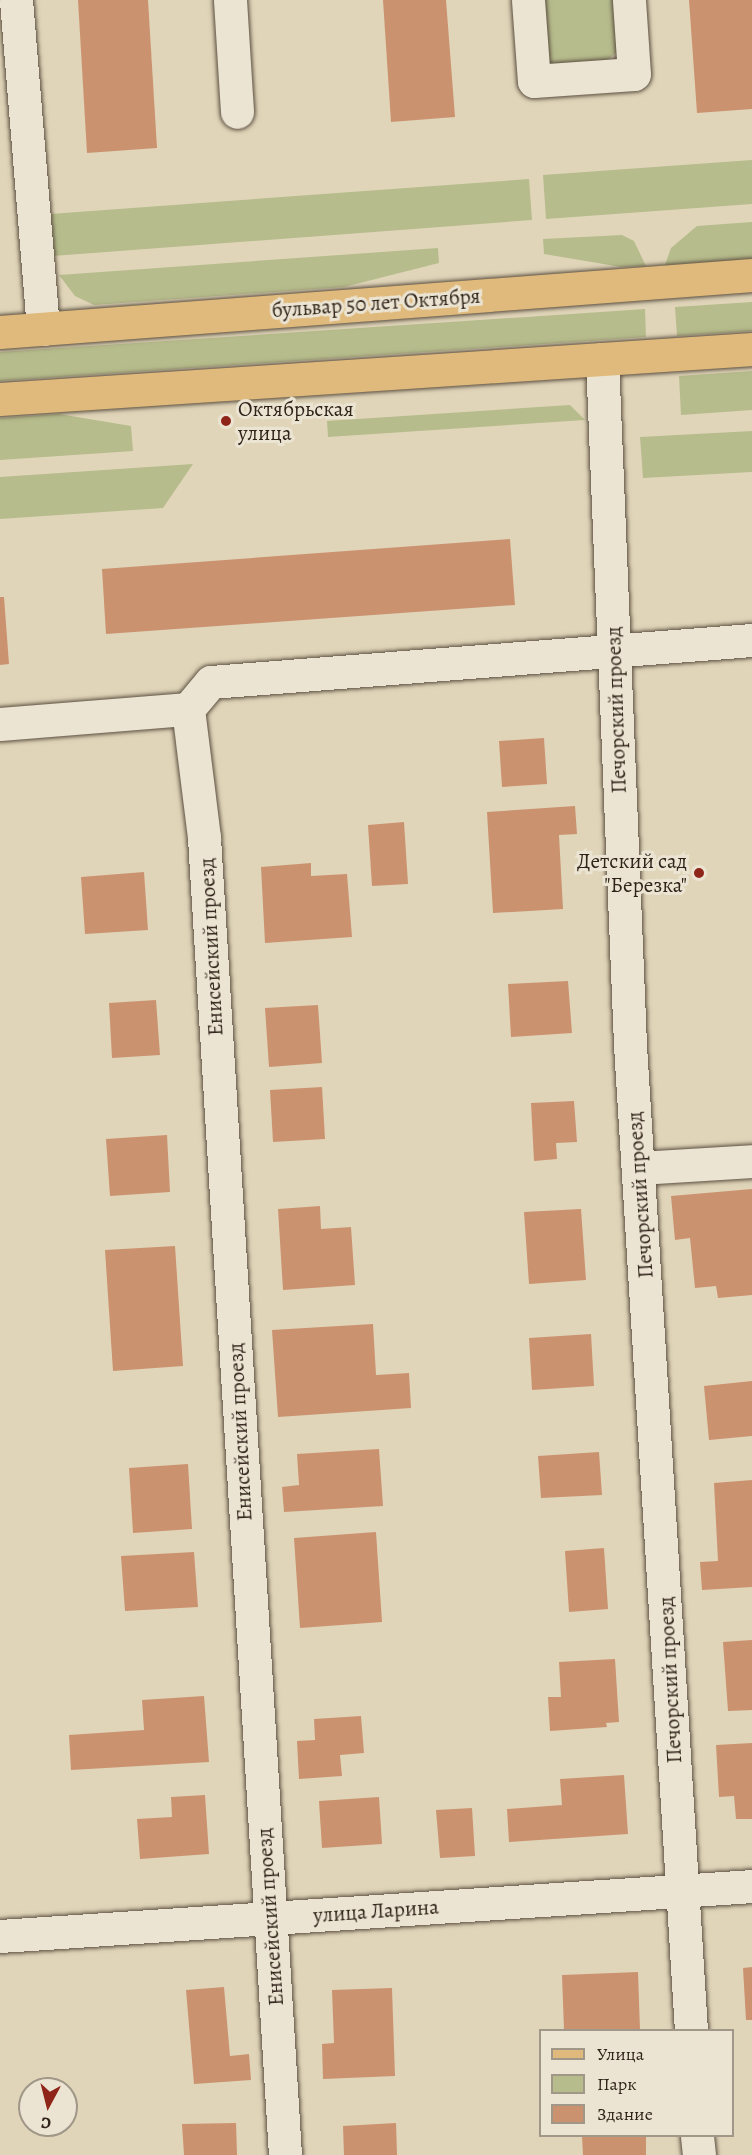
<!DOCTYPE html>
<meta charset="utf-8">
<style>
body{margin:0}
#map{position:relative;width:752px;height:2155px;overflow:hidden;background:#e0d5b9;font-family:Alegreya,serif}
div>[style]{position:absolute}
.green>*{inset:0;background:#b7bc8c}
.building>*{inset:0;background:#cb9270}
.roads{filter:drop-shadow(0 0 2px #5c5041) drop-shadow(0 0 2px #5c5041)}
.minor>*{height:33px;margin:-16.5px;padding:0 16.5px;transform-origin:16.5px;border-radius:16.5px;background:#ebe4d2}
.major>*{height:33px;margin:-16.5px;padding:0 16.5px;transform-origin:16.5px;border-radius:16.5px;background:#e0ba7c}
.dots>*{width:16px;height:16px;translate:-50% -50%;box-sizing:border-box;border:3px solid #ebe4d2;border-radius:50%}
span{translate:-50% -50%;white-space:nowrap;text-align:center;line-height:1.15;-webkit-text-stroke:6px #ebe4d2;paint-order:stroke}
.street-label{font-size:21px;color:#302319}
.poi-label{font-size:21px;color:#302319}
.left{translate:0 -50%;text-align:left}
.right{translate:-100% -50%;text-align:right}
.legend{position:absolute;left:539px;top:2029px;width:195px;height:108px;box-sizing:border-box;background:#ebe4d2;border:2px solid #a09788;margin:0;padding:8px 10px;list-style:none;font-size:18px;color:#302319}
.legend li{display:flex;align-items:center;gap:12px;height:30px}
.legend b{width:30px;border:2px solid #a09788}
.north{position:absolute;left:18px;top:2077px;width:60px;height:60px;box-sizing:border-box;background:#ebe4d2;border:2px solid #a09788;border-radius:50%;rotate:187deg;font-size:16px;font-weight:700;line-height:24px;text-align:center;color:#302319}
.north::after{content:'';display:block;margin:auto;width:21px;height:27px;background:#8f2418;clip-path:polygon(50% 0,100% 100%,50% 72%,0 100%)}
</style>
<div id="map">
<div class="green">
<i style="clip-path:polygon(537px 0,618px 0,617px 52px,604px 63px,554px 65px,548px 62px)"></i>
<i style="clip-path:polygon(752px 160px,752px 204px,546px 219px,543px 175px)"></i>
<i style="clip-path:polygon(529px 179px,532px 220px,53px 256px,50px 214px)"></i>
<i style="clip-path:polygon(752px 222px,752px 259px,665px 265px,671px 248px,697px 226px)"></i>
<i style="clip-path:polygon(622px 235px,634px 241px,646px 266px,621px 267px,544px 254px,543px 239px)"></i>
<i style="clip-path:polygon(438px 248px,439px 263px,344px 287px,94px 305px,75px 296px,59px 275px)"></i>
<i style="clip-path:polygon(752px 302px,752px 331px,677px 336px,675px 307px)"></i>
<i style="clip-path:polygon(645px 309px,646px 337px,0 381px,0 352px)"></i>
<i style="clip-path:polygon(752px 371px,752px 410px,681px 415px,679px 376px)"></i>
<i style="clip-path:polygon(570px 405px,585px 420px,328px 437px,327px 421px)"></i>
<i style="clip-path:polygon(59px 414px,131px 426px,133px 451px,0 460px,0 418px)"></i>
<i style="clip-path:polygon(752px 431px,752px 472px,643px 478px,640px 437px)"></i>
<i style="clip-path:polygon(193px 464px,163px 508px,0 519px,0 477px)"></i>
</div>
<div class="building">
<i style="clip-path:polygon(78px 0,148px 0,157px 148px,87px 153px)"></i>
<i style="clip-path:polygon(383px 0,446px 0,455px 117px,391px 122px)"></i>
<i style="clip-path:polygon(689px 0,752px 0,752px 109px,697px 113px)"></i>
<i style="clip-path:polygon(510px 539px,515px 605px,106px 634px,102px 569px)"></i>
<i style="clip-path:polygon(0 597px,4px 597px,9px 664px,0 665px)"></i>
<i style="clip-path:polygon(544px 738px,547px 784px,502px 787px,499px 741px)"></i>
<i style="clip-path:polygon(575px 806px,577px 834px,559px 835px,563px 909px,493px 913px,487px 812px)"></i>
<i style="clip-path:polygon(404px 822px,408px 884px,372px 886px,368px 825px)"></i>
<i style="clip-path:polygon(311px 863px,311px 876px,347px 874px,352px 937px,265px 943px,261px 867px)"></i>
<i style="clip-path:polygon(144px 872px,148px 930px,85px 934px,81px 877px)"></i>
<i style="clip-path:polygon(568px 981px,572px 1033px,511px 1037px,508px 984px)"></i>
<i style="clip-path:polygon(156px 1000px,160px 1055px,112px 1058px,109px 1003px)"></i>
<i style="clip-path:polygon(318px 1005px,322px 1063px,269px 1067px,265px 1008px)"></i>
<i style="clip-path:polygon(322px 1087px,325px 1139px,273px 1142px,270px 1090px)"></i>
<i style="clip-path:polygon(574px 1101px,577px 1142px,556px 1143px,557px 1159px,534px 1161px,531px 1103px)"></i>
<i style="clip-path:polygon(167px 1135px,170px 1192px,110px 1196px,106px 1139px)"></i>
<i style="clip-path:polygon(752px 1189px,752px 1295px,718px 1298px,716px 1286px,695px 1288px,690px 1238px,675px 1240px,671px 1196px)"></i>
<i style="clip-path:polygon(320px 1206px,321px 1229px,351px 1227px,355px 1285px,283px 1290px,278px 1209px)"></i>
<i style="clip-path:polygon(581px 1209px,586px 1280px,529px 1284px,524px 1212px)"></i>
<i style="clip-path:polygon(175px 1246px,183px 1366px,113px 1371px,105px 1250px)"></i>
<i style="clip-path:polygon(373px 1324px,376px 1375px,409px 1373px,411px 1408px,278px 1417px,272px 1330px)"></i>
<i style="clip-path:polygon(591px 1334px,594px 1386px,532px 1390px,529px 1338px)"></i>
<i style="clip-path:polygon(752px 1381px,752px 1436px,709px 1440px,704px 1386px)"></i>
<i style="clip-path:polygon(379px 1449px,383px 1506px,284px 1512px,282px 1487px,299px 1485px,297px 1454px)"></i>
<i style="clip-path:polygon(599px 1452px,602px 1495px,541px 1498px,538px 1456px)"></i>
<i style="clip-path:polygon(188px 1464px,192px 1529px,133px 1533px,129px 1468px)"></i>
<i style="clip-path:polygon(752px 1480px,752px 1587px,702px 1590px,700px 1562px,718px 1561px,714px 1483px)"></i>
<i style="clip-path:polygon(376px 1532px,382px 1622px,300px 1628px,294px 1538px)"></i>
<i style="clip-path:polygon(604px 1548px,608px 1609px,569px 1612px,565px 1551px)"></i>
<i style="clip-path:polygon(194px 1552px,198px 1607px,125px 1611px,121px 1556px)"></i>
<i style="clip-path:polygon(752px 1640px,752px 1710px,728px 1711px,723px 1642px)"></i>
<i style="clip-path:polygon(615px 1659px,619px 1722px,606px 1723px,607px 1727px,550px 1731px,548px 1697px,561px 1697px,559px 1662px)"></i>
<i style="clip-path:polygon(204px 1696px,209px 1762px,71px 1770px,69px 1735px,144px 1730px,142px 1700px)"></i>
<i style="clip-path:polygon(361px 1716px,364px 1753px,340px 1755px,342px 1776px,299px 1779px,297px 1741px,315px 1740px,314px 1719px)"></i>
<i style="clip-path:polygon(752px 1743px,752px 1819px,736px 1819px,734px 1796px,719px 1797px,716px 1745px)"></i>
<i style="clip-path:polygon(624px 1775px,628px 1834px,509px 1842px,507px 1809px,562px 1805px,560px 1779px)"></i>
<i style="clip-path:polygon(205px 1795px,209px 1854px,140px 1859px,137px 1819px,172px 1817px,171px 1797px)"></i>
<i style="clip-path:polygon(379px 1797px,382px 1844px,322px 1848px,319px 1801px)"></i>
<i style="clip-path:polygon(472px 1808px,475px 1856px,440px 1858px,436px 1810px)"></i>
<i style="clip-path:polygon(752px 1967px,752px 2020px,746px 2020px,743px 1968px)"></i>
<i style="clip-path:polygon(638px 1972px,640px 2030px,564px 2030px,562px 1975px)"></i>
<i style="clip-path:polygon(224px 1987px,230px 2056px,249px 2054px,251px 2080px,194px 2084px,186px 1990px)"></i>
<i style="clip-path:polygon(392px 1988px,395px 2076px,323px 2079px,322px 2044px,334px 2043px,332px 1990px)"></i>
<i style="clip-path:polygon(236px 2123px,237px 2155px,184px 2155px,182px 2124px)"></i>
<i style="clip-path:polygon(396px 2123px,397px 2155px,344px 2155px,343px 2126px)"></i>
<i style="clip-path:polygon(582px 2136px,646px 2136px,646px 2155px,583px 2155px)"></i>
</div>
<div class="roads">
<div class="minor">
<i style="left:16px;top:0;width:330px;rotate:85.3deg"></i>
<i style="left:230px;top:0;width:112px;rotate:86.4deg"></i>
<i style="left:528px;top:0;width:81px;rotate:85.8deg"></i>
<i style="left:534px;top:81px;width:100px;rotate:-4deg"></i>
<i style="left:634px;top:74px;width:74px;rotate:-93.9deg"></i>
<i style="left:602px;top:359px;width:687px;rotate:87.66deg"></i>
<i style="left:630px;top:1045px;width:987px;rotate:86.46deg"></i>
<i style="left:188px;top:709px;width:130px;rotate:82.9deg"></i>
<i style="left:204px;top:838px;width:1319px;rotate:86.48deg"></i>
<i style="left:0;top:724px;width:189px;rotate:-4.6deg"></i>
<i style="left:188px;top:709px;width:35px;rotate:-50deg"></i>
<i style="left:211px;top:682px;width:543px;rotate:-4.44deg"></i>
<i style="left:639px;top:1168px;width:113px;rotate:-3.5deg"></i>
<i style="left:0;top:1936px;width:754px;rotate:-3.8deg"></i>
<i style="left:697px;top:2136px;width:19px;rotate:84deg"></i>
</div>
<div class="major">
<i style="left:0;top:332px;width:754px;rotate:-4.33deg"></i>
<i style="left:0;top:399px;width:754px;rotate:-3.8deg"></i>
</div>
</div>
<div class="dots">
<i style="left:226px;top:421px;background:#8f2418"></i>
<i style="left:699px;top:873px;background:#8f2418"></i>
</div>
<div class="street-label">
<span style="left:376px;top:303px;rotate:-4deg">бульвар 50 лет Октября</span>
<span style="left:616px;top:710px;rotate:-92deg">Печорский проезд</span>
<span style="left:211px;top:947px;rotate:-93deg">Енисейский проезд</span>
<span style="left:640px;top:1195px;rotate:-94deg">Печорский проезд</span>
<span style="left:240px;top:1432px;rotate:-93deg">Енисейский проезд</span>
<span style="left:670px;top:1680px;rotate:-93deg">Печорский проезд</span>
<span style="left:376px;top:1911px;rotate:-4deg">улица Ларина</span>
<span style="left:270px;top:1917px;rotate:-94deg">Енисейский проезд</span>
</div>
<div class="poi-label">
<span class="left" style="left:238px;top:421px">Октябрьская<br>улица</span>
<span class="right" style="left:687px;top:873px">Детский сад<br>"Березка"</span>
</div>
<ul class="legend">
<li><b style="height:8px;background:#e0ba7c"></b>Улица</li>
<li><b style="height:16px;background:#b7bc8c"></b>Парк</li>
<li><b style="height:16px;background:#cb9270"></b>Здание</li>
</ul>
<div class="north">С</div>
</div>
